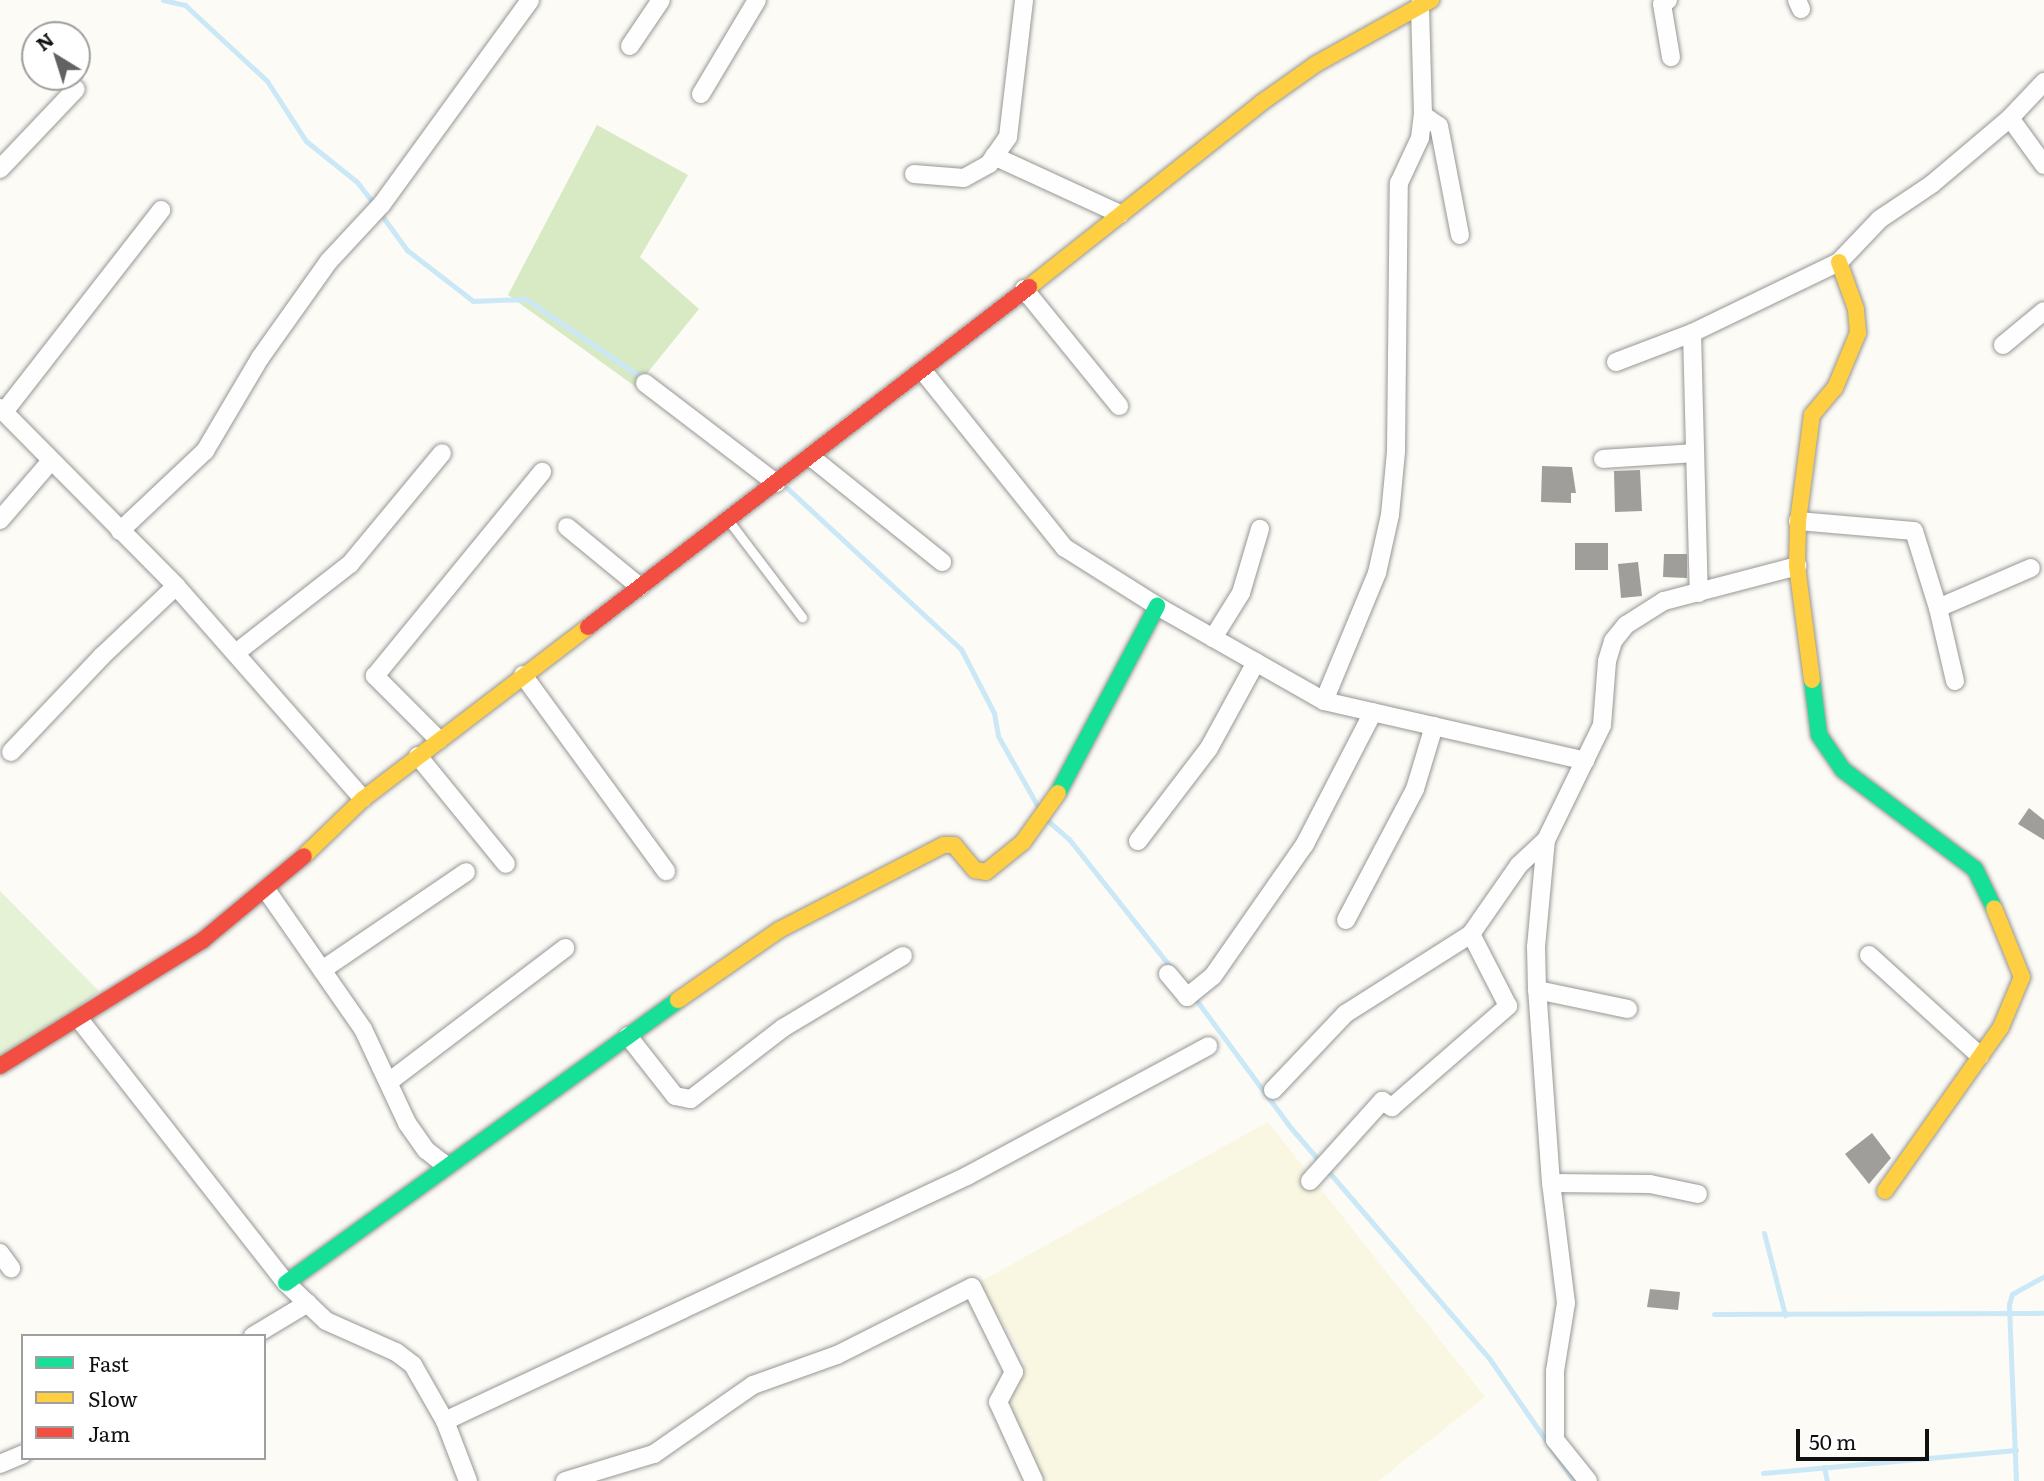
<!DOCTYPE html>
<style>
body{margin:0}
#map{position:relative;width:2044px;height:1481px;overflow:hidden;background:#fcfbf6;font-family:Literata,serif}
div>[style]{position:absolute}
.farmland>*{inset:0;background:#f9f7e2}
.green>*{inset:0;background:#e6f2d6}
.forest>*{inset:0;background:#d7eac3}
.stream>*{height:5px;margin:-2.5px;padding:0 2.5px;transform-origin:2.5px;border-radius:2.5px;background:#cbe8f7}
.building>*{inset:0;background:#a09e9b}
.roads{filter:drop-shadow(0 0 2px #969694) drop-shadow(0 0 2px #969694)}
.lane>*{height:9px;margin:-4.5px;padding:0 4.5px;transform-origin:4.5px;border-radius:4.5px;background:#fffefe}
.street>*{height:18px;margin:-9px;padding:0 9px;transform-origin:9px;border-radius:9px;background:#fffefe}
.fast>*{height:16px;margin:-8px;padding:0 8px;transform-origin:8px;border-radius:8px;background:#16e098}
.slow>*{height:16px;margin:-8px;padding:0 8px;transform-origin:8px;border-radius:8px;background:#ffcf43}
.jam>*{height:16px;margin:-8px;padding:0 8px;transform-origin:8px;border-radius:8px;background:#f24e42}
span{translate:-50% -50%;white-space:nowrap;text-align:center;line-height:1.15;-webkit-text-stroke:7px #fff;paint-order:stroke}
.legend{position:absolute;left:21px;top:1334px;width:245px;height:126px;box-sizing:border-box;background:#fff;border:2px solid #9f9f9f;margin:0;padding:9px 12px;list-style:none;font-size:21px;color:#101010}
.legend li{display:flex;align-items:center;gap:14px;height:35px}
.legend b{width:35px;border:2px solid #9f9f9f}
.north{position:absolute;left:21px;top:21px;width:70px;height:70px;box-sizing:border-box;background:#fff;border:2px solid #9f9f9f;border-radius:50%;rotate:322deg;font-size:19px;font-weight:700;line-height:28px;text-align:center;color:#101010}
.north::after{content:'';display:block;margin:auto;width:24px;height:32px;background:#636260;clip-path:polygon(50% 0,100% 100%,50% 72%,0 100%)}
.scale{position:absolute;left:1796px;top:1429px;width:133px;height:32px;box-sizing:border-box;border:4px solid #101010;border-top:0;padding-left:9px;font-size:21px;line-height:24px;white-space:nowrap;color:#101010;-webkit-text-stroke:5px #fff;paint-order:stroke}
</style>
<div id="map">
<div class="farmland">
<i style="clip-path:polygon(1268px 1122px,1485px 1397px,1378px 1481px,1043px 1481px,1008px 1397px,1025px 1362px,980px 1282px)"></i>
</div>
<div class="green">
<i style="clip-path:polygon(0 891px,99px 991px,0 1071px)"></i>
</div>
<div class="forest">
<i style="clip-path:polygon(597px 125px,688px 175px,640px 257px,699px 309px,636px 387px,508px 295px)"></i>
</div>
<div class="stream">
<i style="left:163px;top:0;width:23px;rotate:13deg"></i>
<i style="left:185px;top:5px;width:112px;rotate:42.8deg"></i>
<i style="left:267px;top:81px;width:72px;rotate:57deg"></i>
<i style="left:306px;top:141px;width:65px;rotate:38.8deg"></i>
<i style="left:357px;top:182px;width:29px;rotate:52deg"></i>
<i style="left:380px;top:213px;width:46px;rotate:53.9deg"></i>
<i style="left:407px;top:250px;width:83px;rotate:37.7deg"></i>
<i style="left:473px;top:301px;width:53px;rotate:-2.2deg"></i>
<i style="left:526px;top:299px;width:144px;rotate:34.2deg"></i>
<i style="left:787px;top:488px;width:237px;rotate:42.8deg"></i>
<i style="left:961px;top:649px;width:72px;rotate:62.7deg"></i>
<i style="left:994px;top:713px;width:23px;rotate:80deg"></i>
<i style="left:998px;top:736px;width:87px;rotate:60.5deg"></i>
<i style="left:1047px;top:820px;width:29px;rotate:41deg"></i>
<i style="left:1069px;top:839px;width:167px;rotate:51.6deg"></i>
<i style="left:1194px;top:997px;width:163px;rotate:53.5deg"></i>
<i style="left:1291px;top:1128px;width:303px;rotate:49.3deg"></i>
<i style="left:1489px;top:1358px;width:150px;rotate:55.4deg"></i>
<i style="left:1764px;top:1233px;width:85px;rotate:75.6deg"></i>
<i style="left:1714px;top:1314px;width:330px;rotate:-0.2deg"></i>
<i style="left:1824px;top:1467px;width:14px;rotate:78deg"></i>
<i style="left:1763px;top:1473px;width:254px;rotate:-5.2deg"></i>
<i style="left:2016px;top:1481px;width:177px;rotate:-92.3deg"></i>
<i style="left:2009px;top:1304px;width:10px;rotate:-73deg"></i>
<i style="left:2012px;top:1294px;width:37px;rotate:-29deg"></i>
</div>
<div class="building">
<i style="clip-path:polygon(1542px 466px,1572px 467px,1576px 493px,1571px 493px,1571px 503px,1541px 502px)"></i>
<i style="clip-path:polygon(1640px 470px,1642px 511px,1615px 512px,1614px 471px)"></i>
<i style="clip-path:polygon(1575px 543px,1608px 543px,1608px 570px,1575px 570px)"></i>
<i style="clip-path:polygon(1664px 554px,1687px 554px,1687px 578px,1663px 577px)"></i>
<i style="clip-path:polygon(1638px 562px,1642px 596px,1621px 598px,1618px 564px)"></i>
<i style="clip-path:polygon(2029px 808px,2044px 820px,2044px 840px,2018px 824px)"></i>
<i style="clip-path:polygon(1872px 1133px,1891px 1158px,1869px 1184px,1845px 1154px)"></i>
<i style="clip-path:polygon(1650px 1289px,1680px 1292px,1678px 1310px,1647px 1307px)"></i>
</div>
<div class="roads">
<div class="lane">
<i style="left:729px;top:521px;width:121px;rotate:52.8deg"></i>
</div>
<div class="street">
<i style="left:1668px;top:0;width:7px;rotate:146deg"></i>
<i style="left:1662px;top:4px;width:54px;rotate:80.4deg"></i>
<i style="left:1797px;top:0;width:10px;rotate:66deg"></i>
<i style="left:630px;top:46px;width:55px;rotate:-56deg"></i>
<i style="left:701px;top:94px;width:109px;rotate:-59.2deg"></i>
<i style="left:1423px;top:115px;width:19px;rotate:35deg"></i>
<i style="left:1439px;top:126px;width:111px;rotate:79.1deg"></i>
<i style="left:2010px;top:118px;width:58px;rotate:54.1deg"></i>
<i style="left:994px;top:156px;width:139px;rotate:24.7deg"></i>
<i style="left:0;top:169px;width:110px;rotate:-46.5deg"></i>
<i style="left:914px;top:174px;width:50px;rotate:4.6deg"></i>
<i style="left:964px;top:178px;width:29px;rotate:-29deg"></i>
<i style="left:989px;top:164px;width:33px;rotate:-55deg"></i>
<i style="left:1008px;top:137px;width:138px;rotate:-83.3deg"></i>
<i style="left:1024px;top:289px;width:151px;rotate:50.9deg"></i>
<i style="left:1692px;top:333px;width:260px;rotate:88.5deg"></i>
<i style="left:2003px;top:345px;width:53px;rotate:-39.7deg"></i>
<i style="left:1616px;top:362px;width:81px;rotate:-20.9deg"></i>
<i style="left:1692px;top:333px;width:163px;rotate:-25.8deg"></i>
<i style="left:1839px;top:262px;width:59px;rotate:-46.4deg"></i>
<i style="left:1880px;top:219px;width:63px;rotate:-33.9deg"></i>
<i style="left:1932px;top:184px;width:102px;rotate:-40.2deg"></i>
<i style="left:2010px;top:118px;width:50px;rotate:-46.6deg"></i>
<i style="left:923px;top:371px;width:227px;rotate:51.3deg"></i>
<i style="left:1065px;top:548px;width:109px;rotate:32.2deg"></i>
<i style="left:1157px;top:606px;width:192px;rotate:29.6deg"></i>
<i style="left:1324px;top:701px;width:268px;rotate:12.9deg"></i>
<i style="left:645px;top:383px;width:165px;rotate:37.4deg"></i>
<i style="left:0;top:408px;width:250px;rotate:45.3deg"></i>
<i style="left:176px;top:586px;width:283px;rotate:48.7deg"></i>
<i style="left:4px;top:412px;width:256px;rotate:-52.1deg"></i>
<i style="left:811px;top:457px;width:168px;rotate:38.7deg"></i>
<i style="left:1603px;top:459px;width:92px;rotate:-3.7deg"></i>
<i style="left:0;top:520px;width:78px;rotate:-49.2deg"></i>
<i style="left:1798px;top:521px;width:116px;rotate:4.9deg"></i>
<i style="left:1914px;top:531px;width:81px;rotate:72.7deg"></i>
<i style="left:1938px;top:608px;width:75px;rotate:76.9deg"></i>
<i style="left:567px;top:527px;width:94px;rotate:39.4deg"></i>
<i style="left:120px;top:531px;width:117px;rotate:-43.3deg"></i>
<i style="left:205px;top:451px;width:108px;rotate:-59.4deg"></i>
<i style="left:260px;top:358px;width:119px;rotate:-54.6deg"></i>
<i style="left:329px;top:261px;width:78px;rotate:-47.1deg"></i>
<i style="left:382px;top:204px;width:252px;rotate:-54deg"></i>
<i style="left:1938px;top:608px;width:101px;rotate:-23.3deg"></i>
<i style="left:1213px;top:638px;width:53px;rotate:-58.1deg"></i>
<i style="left:1241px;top:593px;width:67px;rotate:-73.5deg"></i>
<i style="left:237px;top:652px;width:143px;rotate:-37.9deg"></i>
<i style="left:350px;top:564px;width:144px;rotate:-50.3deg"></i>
<i style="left:523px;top:675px;width:243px;rotate:53.9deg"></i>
<i style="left:1324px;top:701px;width:139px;rotate:-67.5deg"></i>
<i style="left:1377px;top:573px;width:59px;rotate:-77.4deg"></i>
<i style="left:1390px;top:515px;width:63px;rotate:-84.6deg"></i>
<i style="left:1396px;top:452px;width:269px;rotate:-89.4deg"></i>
<i style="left:1399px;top:183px;width:50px;rotate:-65deg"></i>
<i style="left:1420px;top:138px;width:23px;rotate:-83deg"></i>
<i style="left:1423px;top:115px;width:110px;rotate:-91.6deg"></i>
<i style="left:439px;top:740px;width:91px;rotate:-135deg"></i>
<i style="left:375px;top:676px;width:264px;rotate:-50.7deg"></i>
<i style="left:11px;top:752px;width:132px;rotate:-46.5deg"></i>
<i style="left:102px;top:656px;width:102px;rotate:-43.4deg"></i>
<i style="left:418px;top:756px;width:139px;rotate:50.8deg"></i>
<i style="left:1138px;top:841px;width:117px;rotate:-52.6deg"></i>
<i style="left:1209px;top:748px;width:98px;rotate:-61.3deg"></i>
<i style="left:267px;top:891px;width:168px;rotate:55.2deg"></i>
<i style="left:363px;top:1029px;width:104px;rotate:64.9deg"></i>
<i style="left:407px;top:1123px;width:33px;rotate:55deg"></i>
<i style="left:426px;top:1150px;width:23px;rotate:38deg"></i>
<i style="left:1346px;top:920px;width:148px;rotate:-62.2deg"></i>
<i style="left:1415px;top:789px;width:66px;rotate:-73.2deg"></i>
<i style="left:1869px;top:955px;width:150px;rotate:42.3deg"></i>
<i style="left:322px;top:970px;width:174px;rotate:-34.2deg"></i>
<i style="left:1168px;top:974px;width:30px;rotate:50deg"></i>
<i style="left:1187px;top:997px;width:33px;rotate:-39deg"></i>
<i style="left:1213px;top:976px;width:161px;rotate:-55.1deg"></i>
<i style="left:1305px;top:844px;width:148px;rotate:-62.7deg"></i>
<i style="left:1537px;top:990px;width:93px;rotate:11.8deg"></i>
<i style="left:79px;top:1019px;width:335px;rotate:51.9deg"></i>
<i style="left:286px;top:1283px;width:55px;rotate:43.5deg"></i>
<i style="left:326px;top:1321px;width:77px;rotate:23.9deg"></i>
<i style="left:396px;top:1352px;width:21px;rotate:37deg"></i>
<i style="left:413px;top:1365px;width:64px;rotate:60.3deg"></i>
<i style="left:445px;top:1421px;width:64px;rotate:69deg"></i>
<i style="left:628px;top:1036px;width:76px;rotate:51.9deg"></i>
<i style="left:675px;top:1096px;width:16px;rotate:11deg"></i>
<i style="left:691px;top:1099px;width:116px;rotate:-37.7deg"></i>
<i style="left:783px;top:1028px;width:140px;rotate:-31deg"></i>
<i style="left:390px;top:1081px;width:220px;rotate:-37.2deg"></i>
<i style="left:1273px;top:1090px;width:105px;rotate:-46.5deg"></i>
<i style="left:1345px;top:1014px;width:149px;rotate:-32.4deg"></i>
<i style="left:1471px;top:934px;width:84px;rotate:-55.2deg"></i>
<i style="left:1519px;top:865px;width:37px;rotate:-43deg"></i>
<i style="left:1310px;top:1181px;width:108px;rotate:-48deg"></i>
<i style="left:1382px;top:1101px;width:12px;rotate:31deg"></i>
<i style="left:1392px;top:1107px;width:154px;rotate:-41deg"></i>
<i style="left:1508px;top:1006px;width:81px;rotate:-117.2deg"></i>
<i style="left:1551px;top:1183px;width:99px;rotate:0.6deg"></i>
<i style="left:1650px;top:1184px;width:49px;rotate:11.8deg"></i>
<i style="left:0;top:1253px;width:19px;rotate:54deg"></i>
<i style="left:253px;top:1336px;width:64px;rotate:-31deg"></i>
<i style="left:445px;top:1421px;width:577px;rotate:-25.14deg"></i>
<i style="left:967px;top:1176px;width:274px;rotate:-28.3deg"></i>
<i style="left:0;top:1464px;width:25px;rotate:-23deg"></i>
<i style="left:565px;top:1481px;width:93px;rotate:-16.9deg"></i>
<i style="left:654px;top:1454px;width:121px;rotate:-34.9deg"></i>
<i style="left:753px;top:1385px;width:89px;rotate:-19.7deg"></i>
<i style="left:837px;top:1355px;width:151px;rotate:-26.7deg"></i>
<i style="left:972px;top:1287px;width:95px;rotate:63.7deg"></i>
<i style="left:1014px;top:1372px;width:34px;rotate:118deg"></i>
<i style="left:998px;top:1402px;width:87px;rotate:65.5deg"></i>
<i style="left:1588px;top:1481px;width:53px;rotate:-128.8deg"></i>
<i style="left:1555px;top:1440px;width:69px;rotate:-90deg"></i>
<i style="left:1555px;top:1371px;width:69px;rotate:-80.8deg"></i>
<i style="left:1566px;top:1303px;width:121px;rotate:-97.1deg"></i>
<i style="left:1551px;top:1183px;width:194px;rotate:-94.1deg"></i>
<i style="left:1537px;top:990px;width:43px;rotate:-91.3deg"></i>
<i style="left:1536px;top:947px;width:107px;rotate:-84.7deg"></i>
<i style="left:1546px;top:840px;width:128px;rotate:-64deg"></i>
<i style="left:1602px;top:725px;width:64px;rotate:-85.5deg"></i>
<i style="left:1607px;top:661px;width:21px;rotate:-73deg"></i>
<i style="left:1613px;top:641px;width:21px;rotate:-51deg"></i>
<i style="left:1626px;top:625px;width:45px;rotate:-32.3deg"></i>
<i style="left:1664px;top:601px;width:138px;rotate:-14.7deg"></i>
</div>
<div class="fast">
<i style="left:1812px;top:680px;width:55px;rotate:82.7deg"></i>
<i style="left:1819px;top:735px;width:42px;rotate:55.6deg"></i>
<i style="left:1843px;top:770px;width:165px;rotate:36.9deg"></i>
<i style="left:1975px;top:869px;width:43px;rotate:64deg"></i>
<i style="left:1058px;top:793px;width:212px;rotate:-62.1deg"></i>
<i style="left:286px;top:1283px;width:483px;rotate:-35.8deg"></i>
</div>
<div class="slow">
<i style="left:1029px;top:287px;width:296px;rotate:-38.4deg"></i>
<i style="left:1261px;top:103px;width:67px;rotate:-35.3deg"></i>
<i style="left:1316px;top:64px;width:132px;rotate:-29.1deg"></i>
<i style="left:1812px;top:680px;width:115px;rotate:-97.5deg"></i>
<i style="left:1797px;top:566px;width:45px;rotate:-88.7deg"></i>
<i style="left:1798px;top:521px;width:107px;rotate:-82.5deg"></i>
<i style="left:1812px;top:415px;width:35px;rotate:-50deg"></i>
<i style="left:1835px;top:388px;width:60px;rotate:-67.3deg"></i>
<i style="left:1858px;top:333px;width:24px;rotate:-95deg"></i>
<i style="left:1856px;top:309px;width:50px;rotate:-109.9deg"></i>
<i style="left:304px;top:856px;width:82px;rotate:-44deg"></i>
<i style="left:363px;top:799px;width:283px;rotate:-37.4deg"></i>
<i style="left:678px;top:1000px;width:123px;rotate:-34.7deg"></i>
<i style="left:779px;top:930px;width:186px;rotate:-27.3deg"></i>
<i style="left:944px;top:845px;width:10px"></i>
<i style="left:954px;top:845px;width:33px;rotate:50deg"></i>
<i style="left:975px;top:870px;width:11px;rotate:10deg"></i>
<i style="left:986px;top:872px;width:48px;rotate:-39deg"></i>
<i style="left:1023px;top:842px;width:60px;rotate:-54.5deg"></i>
<i style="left:1885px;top:1191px;width:201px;rotate:-54.7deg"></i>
<i style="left:2001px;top:1027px;width:54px;rotate:-67.2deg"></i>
<i style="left:2022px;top:977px;width:74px;rotate:-112.1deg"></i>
</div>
<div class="jam">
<i style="left:588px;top:627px;width:557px;rotate:-37.63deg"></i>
<i style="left:0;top:1066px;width:239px;rotate:-31.8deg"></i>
<i style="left:203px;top:940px;width:131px;rotate:-39.7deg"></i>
</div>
</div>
<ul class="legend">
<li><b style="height:9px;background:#16e098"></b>Fast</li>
<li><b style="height:9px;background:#ffcf43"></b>Slow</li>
<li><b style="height:9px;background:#f24e42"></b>Jam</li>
</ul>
<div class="north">N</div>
<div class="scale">50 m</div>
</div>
